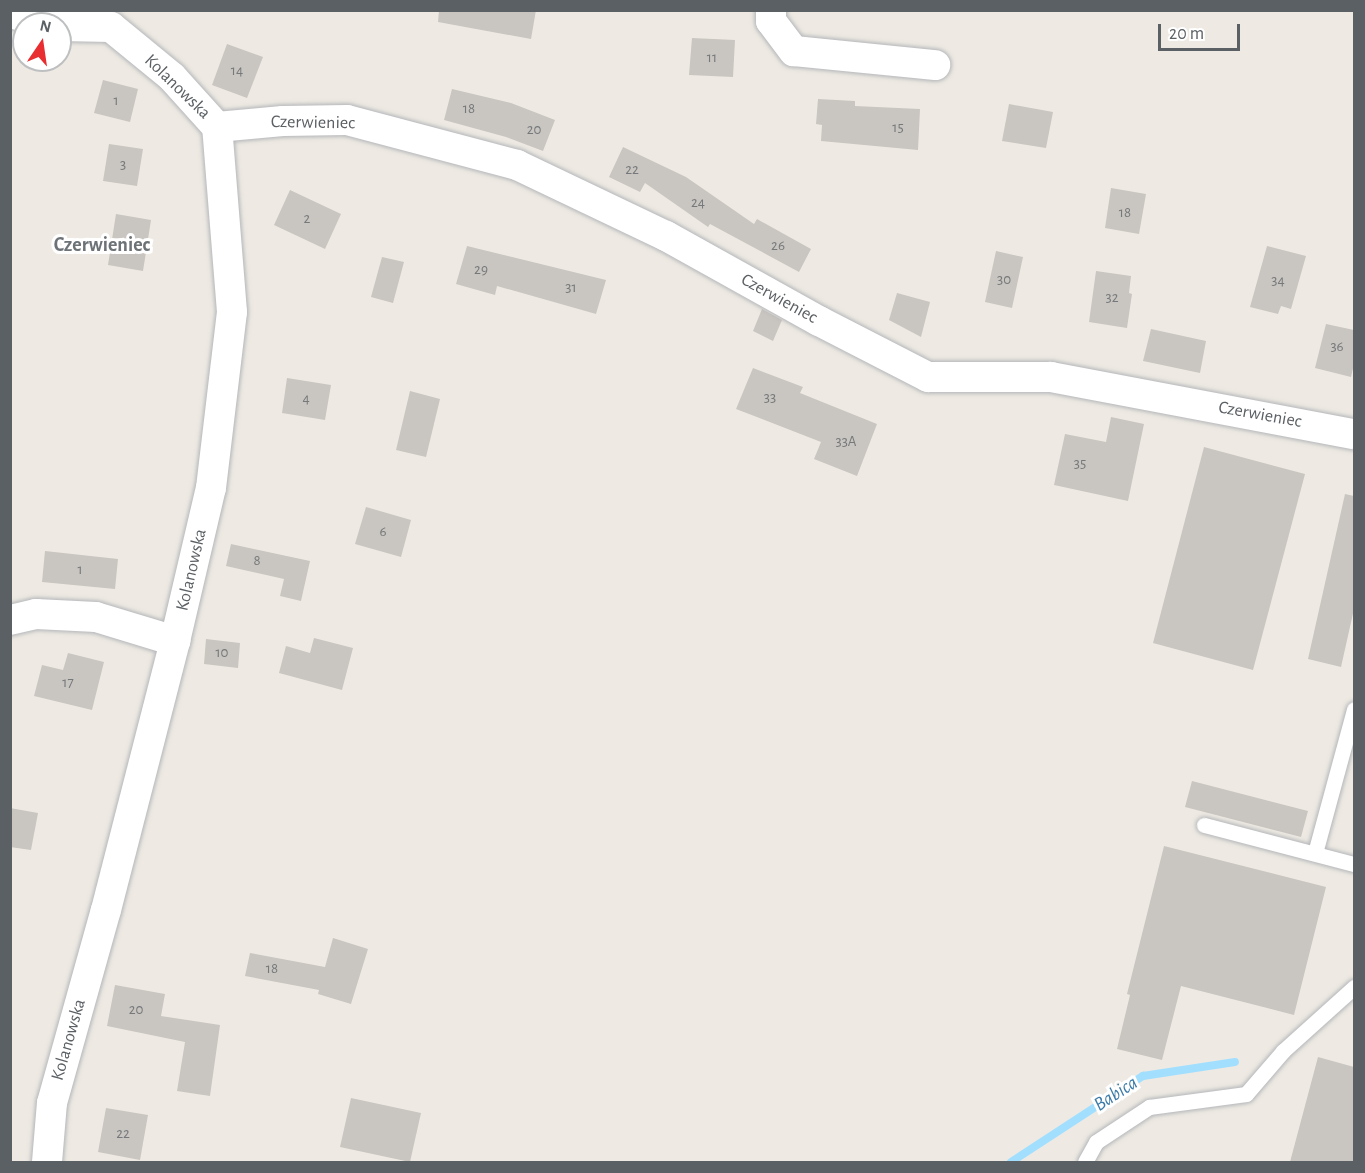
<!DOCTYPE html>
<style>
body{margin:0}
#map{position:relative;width:1365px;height:1173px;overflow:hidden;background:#eeeae3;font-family:"Alegreya Sans",sans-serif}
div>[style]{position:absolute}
.stream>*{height:8px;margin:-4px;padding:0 4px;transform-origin:4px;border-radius:4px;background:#a2dfff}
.building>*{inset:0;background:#c9c5c0}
.roads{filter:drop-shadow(0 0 2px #b4b6ba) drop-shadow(0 0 2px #b4b6ba)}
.service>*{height:15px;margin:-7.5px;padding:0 7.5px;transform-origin:7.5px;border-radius:7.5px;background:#fff}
.minor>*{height:30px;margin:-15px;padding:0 15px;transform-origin:15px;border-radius:15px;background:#fff}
span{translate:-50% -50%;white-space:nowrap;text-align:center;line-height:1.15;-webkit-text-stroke:6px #fff;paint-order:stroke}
.number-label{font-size:15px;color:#76797b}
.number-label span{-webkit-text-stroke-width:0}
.street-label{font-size:18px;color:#5b6064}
.neighbourhood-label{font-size:20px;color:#6c7276;font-weight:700}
.water-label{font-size:20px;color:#3c7ba8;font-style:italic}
.frame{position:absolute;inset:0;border:12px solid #5b6064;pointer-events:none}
.north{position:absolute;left:12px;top:12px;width:60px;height:60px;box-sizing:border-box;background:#fff;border:2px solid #bdbfc1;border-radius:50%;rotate:13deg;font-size:16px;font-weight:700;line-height:24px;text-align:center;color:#5b6064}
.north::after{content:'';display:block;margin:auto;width:21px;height:27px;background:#e92e31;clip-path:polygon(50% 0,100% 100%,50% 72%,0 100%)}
.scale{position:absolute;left:1158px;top:24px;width:82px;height:27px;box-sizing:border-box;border:3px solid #5b6064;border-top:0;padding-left:8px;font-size:18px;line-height:21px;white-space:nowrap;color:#5b6064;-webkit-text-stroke:4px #fff;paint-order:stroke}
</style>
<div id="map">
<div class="stream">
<i style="left:1011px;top:1162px;width:158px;rotate:-33.1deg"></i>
<i style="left:1143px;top:1076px;width:93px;rotate:-8.7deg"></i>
</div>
<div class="building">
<i style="clip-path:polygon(439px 10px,536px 10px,531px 39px,438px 22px)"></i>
<i style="clip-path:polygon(692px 38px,735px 40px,733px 77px,689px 75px)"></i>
<i style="clip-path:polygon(227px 44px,263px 57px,247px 98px,212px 85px)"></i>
<i style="clip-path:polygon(103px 80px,138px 89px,130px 122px,94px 113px)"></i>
<i style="clip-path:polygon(452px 89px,511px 103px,555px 120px,543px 151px,506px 137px,444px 120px)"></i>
<i style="clip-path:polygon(818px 99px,855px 101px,855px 106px,920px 109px,918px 150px,821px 141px,822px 125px,816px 124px)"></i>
<i style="clip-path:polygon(1009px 104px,1053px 112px,1046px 148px,1002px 141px)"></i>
<i style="clip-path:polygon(109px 144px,143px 149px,137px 186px,103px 181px)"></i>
<i style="clip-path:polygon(623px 147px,686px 177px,754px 224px,757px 219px,811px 249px,799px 272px,710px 224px,708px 227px,645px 183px,640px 192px,609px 177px)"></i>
<i style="clip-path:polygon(1111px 188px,1146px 194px,1139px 234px,1105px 228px)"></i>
<i style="clip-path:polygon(290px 190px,341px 214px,325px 249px,274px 225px)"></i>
<i style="clip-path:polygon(116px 214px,151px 220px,143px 271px,108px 265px)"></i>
<i style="clip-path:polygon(467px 246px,606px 280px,596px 314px,497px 286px,495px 295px,456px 284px)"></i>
<i style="clip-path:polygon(1267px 246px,1306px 256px,1291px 309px,1281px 306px,1278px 314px,1250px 307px)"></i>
<i style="clip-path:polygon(996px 251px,1023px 257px,1012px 308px,985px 302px)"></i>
<i style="clip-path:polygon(382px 257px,404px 262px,393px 303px,371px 297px)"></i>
<i style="clip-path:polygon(1096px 271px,1131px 276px,1129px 293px,1132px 294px,1127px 328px,1089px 322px)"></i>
<i style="clip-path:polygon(897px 293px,930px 302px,921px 337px,889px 320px)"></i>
<i style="clip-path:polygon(762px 309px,782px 320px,773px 341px,753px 331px)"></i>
<i style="clip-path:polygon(1326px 324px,1354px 330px,1354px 364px,1351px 377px,1315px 368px)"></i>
<i style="clip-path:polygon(1151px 329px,1206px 341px,1200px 373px,1143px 361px)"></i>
<i style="clip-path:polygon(753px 368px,803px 387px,800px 393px,877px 424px,857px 476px,814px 459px,821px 442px,736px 409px)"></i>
<i style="clip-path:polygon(287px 378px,331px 385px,325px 420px,282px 413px)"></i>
<i style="clip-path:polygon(410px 391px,440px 399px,426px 457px,396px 450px)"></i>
<i style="clip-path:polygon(1111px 417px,1144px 424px,1128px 501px,1054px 485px,1065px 434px,1106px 442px)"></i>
<i style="clip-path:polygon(1204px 447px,1305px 474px,1253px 670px,1153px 643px)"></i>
<i style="clip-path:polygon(1345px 494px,1354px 496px,1354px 609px,1341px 667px,1308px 659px)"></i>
<i style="clip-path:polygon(366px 507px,411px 520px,401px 557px,355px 544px)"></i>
<i style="clip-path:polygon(231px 544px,310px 561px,301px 601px,280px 596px,284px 579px,226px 566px)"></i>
<i style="clip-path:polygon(45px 551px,118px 559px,115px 589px,42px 582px)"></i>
<i style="clip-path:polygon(314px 638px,353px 648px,342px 690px,279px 673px,286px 646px,310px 653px)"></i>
<i style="clip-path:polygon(206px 639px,240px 643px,238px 668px,204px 664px)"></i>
<i style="clip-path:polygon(68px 653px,104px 662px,92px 710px,34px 696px,42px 665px,63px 670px)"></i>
<i style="clip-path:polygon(1192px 781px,1308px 811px,1301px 837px,1185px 807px)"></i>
<i style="clip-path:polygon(10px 808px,38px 813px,31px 850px,10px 847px)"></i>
<i style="clip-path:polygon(1164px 846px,1326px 887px,1294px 1015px,1181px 986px,1162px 1060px,1117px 1049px,1130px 995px,1127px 994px)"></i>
<i style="clip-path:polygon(333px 938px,368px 949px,351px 1004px,318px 994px,319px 990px,245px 976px,250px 953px,325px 967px)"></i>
<i style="clip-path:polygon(115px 985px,165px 994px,161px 1016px,220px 1025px,210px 1096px,177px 1091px,185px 1042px,107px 1026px)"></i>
<i style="clip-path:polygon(1318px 1057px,1354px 1067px,1354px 1162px,1290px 1162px)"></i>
<i style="clip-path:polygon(351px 1098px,421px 1113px,410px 1162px,340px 1147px)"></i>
<i style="clip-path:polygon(106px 1108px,148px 1115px,140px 1160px,98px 1152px)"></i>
</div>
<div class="roads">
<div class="service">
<i style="left:1204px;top:825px;width:155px;rotate:14.6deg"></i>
<i style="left:1315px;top:853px;width:149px;rotate:-74.8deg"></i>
<i style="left:1085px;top:1162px;width:23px;rotate:-61deg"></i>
<i style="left:1096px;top:1142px;width:64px;rotate:-33.4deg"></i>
<i style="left:1149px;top:1107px;width:98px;rotate:-7.6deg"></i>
<i style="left:1246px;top:1094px;width:57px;rotate:-49.3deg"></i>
<i style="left:1283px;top:1051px;width:96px;rotate:-42deg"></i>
</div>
<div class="minor">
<i style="left:771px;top:10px;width:11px;rotate:90deg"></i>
<i style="left:771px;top:21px;width:38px;rotate:53deg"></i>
<i style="left:794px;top:51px;width:142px;rotate:5.7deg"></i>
<i style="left:10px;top:13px;width:43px;rotate:14.7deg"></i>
<i style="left:60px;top:26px;width:51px;rotate:1.1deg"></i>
<i style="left:217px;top:127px;width:66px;rotate:-5.2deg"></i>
<i style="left:283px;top:121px;width:64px;rotate:-0.9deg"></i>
<i style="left:347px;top:120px;width:176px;rotate:14.8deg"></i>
<i style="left:517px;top:165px;width:165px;rotate:25.5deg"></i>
<i style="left:666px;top:236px;width:175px;rotate:29.1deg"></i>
<i style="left:819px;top:321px;width:123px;rotate:27.2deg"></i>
<i style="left:928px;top:377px;width:123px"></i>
<i style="left:1051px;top:377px;width:308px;rotate:10.7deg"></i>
<i style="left:10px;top:620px;width:27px;rotate:-13deg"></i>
<i style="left:36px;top:614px;width:60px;rotate:2.9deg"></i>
<i style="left:96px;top:617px;width:83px;rotate:16.9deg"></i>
<i style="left:47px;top:1162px;width:59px;rotate:-85.2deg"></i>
<i style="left:52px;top:1103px;width:200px;rotate:-74.4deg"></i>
<i style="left:106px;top:910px;width:278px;rotate:-75.6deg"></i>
<i style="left:175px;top:641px;width:157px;rotate:-76.8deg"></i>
<i style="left:211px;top:488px;width:177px;rotate:-83.2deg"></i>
<i style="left:232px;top:312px;width:186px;rotate:-94.6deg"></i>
<i style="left:217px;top:127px;width:67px;rotate:-132deg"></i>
<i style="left:172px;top:77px;width:79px;rotate:-140.7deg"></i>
</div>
</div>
<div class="number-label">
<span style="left:712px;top:58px">11</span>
<span style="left:237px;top:71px">14</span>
<span style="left:116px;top:101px">1</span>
<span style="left:469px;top:109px">18</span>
<span style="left:898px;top:128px">15</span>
<span style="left:534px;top:130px">20</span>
<span style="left:123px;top:165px">3</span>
<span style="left:632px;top:170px">22</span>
<span style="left:698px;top:203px">24</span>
<span style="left:1125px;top:213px">18</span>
<span style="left:307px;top:219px">2</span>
<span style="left:778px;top:246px">26</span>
<span style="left:481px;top:270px">29</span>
<span style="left:1004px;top:280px">30</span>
<span style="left:1278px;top:281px">34</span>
<span style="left:571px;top:288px">31</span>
<span style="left:1112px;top:298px">32</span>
<span style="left:1337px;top:347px">36</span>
<span style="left:770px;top:398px">33</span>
<span style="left:306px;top:399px">4</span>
<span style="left:846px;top:442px">33A</span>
<span style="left:1080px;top:464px">35</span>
<span style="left:383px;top:532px">6</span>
<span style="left:257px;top:561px">8</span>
<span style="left:80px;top:570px">1</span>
<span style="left:222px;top:653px">10</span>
<span style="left:68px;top:683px">17</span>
<span style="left:272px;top:969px">18</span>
<span style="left:136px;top:1010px">20</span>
<span style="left:123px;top:1134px">22</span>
</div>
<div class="street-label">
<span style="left:177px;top:87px;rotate:44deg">Kolanowska</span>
<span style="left:313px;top:123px;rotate:1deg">Czerwieniec</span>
<span style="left:779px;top:299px;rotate:29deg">Czerwieniec</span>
<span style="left:1260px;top:415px;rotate:10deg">Czerwieniec</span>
<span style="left:192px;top:570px;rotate:-77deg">Kolanowska</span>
<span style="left:69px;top:1040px;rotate:-74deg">Kolanowska</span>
</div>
<div class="neighbourhood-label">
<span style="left:102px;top:245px">Czerwieniec</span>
</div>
<div class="water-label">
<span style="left:1116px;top:1094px;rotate:-33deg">Babica</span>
</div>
<div class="frame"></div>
<div class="north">N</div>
<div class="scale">20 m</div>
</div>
